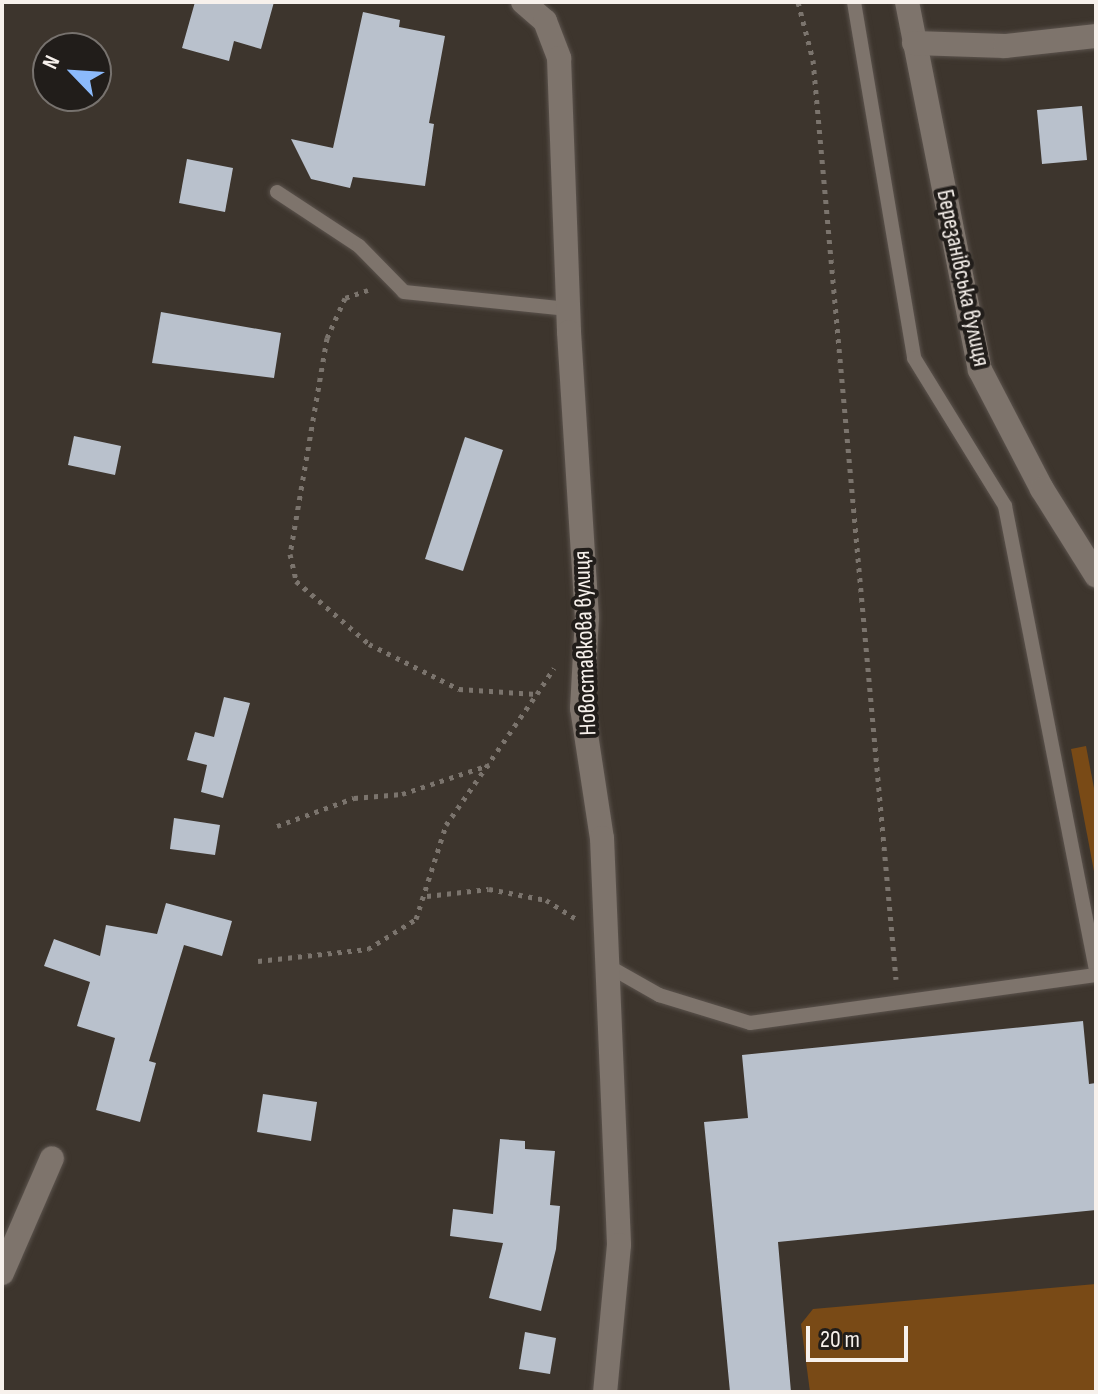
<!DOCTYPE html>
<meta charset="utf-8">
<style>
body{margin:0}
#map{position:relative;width:1098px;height:1394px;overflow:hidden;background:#3d352d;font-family:"Sofia Sans Condensed",sans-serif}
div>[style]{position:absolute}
.green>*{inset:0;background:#794a16}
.building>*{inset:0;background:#b9c1cc}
.path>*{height:5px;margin-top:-2.5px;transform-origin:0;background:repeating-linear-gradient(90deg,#7b746d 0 4px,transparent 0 10px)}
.roads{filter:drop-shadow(0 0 2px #5b534d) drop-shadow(0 0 2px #5b534d)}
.lane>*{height:14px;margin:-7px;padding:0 7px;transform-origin:7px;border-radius:7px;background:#7e746c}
.street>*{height:24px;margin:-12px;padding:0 12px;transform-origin:12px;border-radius:12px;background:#7e746c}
span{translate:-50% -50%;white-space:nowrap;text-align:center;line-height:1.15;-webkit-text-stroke:8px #211d1a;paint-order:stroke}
.street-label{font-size:24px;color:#f7f1ec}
.frame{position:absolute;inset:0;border:4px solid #f7f1ec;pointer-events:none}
.north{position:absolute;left:32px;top:32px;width:80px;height:80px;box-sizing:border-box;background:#211d1a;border:2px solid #77726e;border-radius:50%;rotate:295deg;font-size:22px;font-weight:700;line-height:32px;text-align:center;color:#f7f1ec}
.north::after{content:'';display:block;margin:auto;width:28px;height:36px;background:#8bbafc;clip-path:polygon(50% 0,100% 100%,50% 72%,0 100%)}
.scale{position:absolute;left:806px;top:1326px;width:102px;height:36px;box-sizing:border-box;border:4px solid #f7f1ec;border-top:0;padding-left:10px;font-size:24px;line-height:28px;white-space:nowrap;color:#f7f1ec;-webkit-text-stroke:6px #211d1a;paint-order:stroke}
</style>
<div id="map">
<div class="green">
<i style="clip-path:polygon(1086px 746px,1096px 799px,1096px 882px,1071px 749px)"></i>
<i style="clip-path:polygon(1096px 1284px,1096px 1392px,810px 1392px,801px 1324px,813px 1309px)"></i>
</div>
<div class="building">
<i style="clip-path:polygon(195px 2px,274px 2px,261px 49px,234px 41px,229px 61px,182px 48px)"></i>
<i style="clip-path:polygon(363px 12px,400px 20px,399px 27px,445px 36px,429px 123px,434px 124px,425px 186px,353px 177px,350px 188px,311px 179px,291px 139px,333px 148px)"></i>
<i style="clip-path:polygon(1082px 106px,1087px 160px,1042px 164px,1037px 110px)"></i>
<i style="clip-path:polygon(187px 159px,233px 168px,225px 212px,179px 203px)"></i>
<i style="clip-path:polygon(161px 312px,281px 333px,274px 378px,152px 363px)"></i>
<i style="clip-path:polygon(74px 436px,121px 446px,115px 475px,68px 465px)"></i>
<i style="clip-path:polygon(465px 437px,503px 450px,463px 571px,425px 559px)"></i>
<i style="clip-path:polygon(224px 697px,250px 703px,223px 798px,201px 792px,207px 765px,187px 760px,195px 732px,214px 737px)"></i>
<i style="clip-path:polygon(174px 818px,220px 825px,215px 855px,170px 849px)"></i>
<i style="clip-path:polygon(166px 903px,232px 921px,222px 956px,184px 945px,149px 1061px,156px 1063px,140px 1122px,96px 1110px,115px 1038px,77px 1026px,90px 982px,44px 966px,54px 939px,100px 956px,106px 925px,157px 934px)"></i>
<i style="clip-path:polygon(1083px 1021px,1089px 1084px,1096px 1083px,1096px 1210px,778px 1242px,791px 1392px,730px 1392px,704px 1122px,748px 1118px,742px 1055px)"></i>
<i style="clip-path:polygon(263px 1094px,317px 1102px,311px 1141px,257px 1132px)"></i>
<i style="clip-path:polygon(500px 1139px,525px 1141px,525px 1149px,555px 1151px,550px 1205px,560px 1206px,556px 1249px,541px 1311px,489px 1298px,503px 1243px,450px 1236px,453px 1209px,493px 1214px)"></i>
<i style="clip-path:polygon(525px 1332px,556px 1338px,550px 1374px,519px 1369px)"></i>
</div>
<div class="path">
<i style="left:798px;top:2px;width:60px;rotate:75.5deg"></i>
<i style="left:813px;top:60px;width:923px;rotate:84.84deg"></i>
<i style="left:368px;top:290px;width:24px;rotate:161deg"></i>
<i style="left:345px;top:298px;width:44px;rotate:114.2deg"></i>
<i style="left:327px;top:338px;width:219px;rotate:99.7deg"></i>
<i style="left:290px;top:554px;width:28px;rotate:77deg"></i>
<i style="left:296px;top:581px;width:96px;rotate:40.8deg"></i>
<i style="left:369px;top:644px;width:101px;rotate:26.6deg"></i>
<i style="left:459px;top:689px;width:78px;rotate:3.7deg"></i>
<i style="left:537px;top:694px;width:31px;rotate:-57deg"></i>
<i style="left:277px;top:826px;width:82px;rotate:-20deg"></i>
<i style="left:354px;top:798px;width:48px;rotate:-4.8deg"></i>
<i style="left:402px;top:794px;width:92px;rotate:-18.4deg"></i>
<i style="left:427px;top:896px;width:62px;rotate:-6.4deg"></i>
<i style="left:489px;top:889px;width:58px;rotate:10.9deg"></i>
<i style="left:546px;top:900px;width:34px;rotate:32deg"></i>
<i style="left:258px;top:961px;width:111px;rotate:-6.2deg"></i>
<i style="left:368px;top:949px;width:57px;rotate:-32deg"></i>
<i style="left:416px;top:919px;width:99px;rotate:-72.3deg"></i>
<i style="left:446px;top:825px;width:158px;rotate:-55.3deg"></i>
</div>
<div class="roads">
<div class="lane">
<i style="left:854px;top:2px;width:361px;rotate:80.4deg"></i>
<i style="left:914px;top:358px;width:174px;rotate:58.4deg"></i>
<i style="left:1005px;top:506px;width:472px;rotate:78.9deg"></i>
<i style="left:277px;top:192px;width:98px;rotate:33.4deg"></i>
<i style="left:359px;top:246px;width:64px;rotate:45.6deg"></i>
<i style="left:404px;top:292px;width:165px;rotate:5.9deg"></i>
<i style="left:608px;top:966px;width:59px;rotate:29.6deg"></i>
<i style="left:659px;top:995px;width:95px;rotate:17.1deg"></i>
<i style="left:750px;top:1023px;width:349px;rotate:-7.9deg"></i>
</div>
<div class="street">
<i style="left:523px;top:2px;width:29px;rotate:41deg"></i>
<i style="left:545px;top:21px;width:40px;rotate:69deg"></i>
<i style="left:559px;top:58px;width:274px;rotate:87.9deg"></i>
<i style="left:569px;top:332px;width:286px;rotate:86.4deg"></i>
<i style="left:587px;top:617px;width:91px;rotate:93.1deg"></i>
<i style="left:582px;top:708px;width:132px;rotate:81.3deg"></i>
<i style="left:602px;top:838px;width:407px;rotate:87.6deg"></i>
<i style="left:619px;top:1245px;width:148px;rotate:95.4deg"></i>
<i style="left:907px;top:2px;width:375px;rotate:78.8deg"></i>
<i style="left:980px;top:370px;width:134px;rotate:62.5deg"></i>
<i style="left:1042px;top:489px;width:102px;rotate:57.9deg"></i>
<i style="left:914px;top:43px;width:91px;rotate:1.9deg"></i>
<i style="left:1005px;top:46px;width:92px;rotate:-6.3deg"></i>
<i style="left:2px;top:1273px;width:125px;rotate:-66.5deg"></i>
</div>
</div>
<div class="street-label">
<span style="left:963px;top:278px;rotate:78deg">Березанівська вулиця</span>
<span style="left:585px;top:643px;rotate:-92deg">Новоставкова вулиця</span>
</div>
<div class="frame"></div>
<div class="north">N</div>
<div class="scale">20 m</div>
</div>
